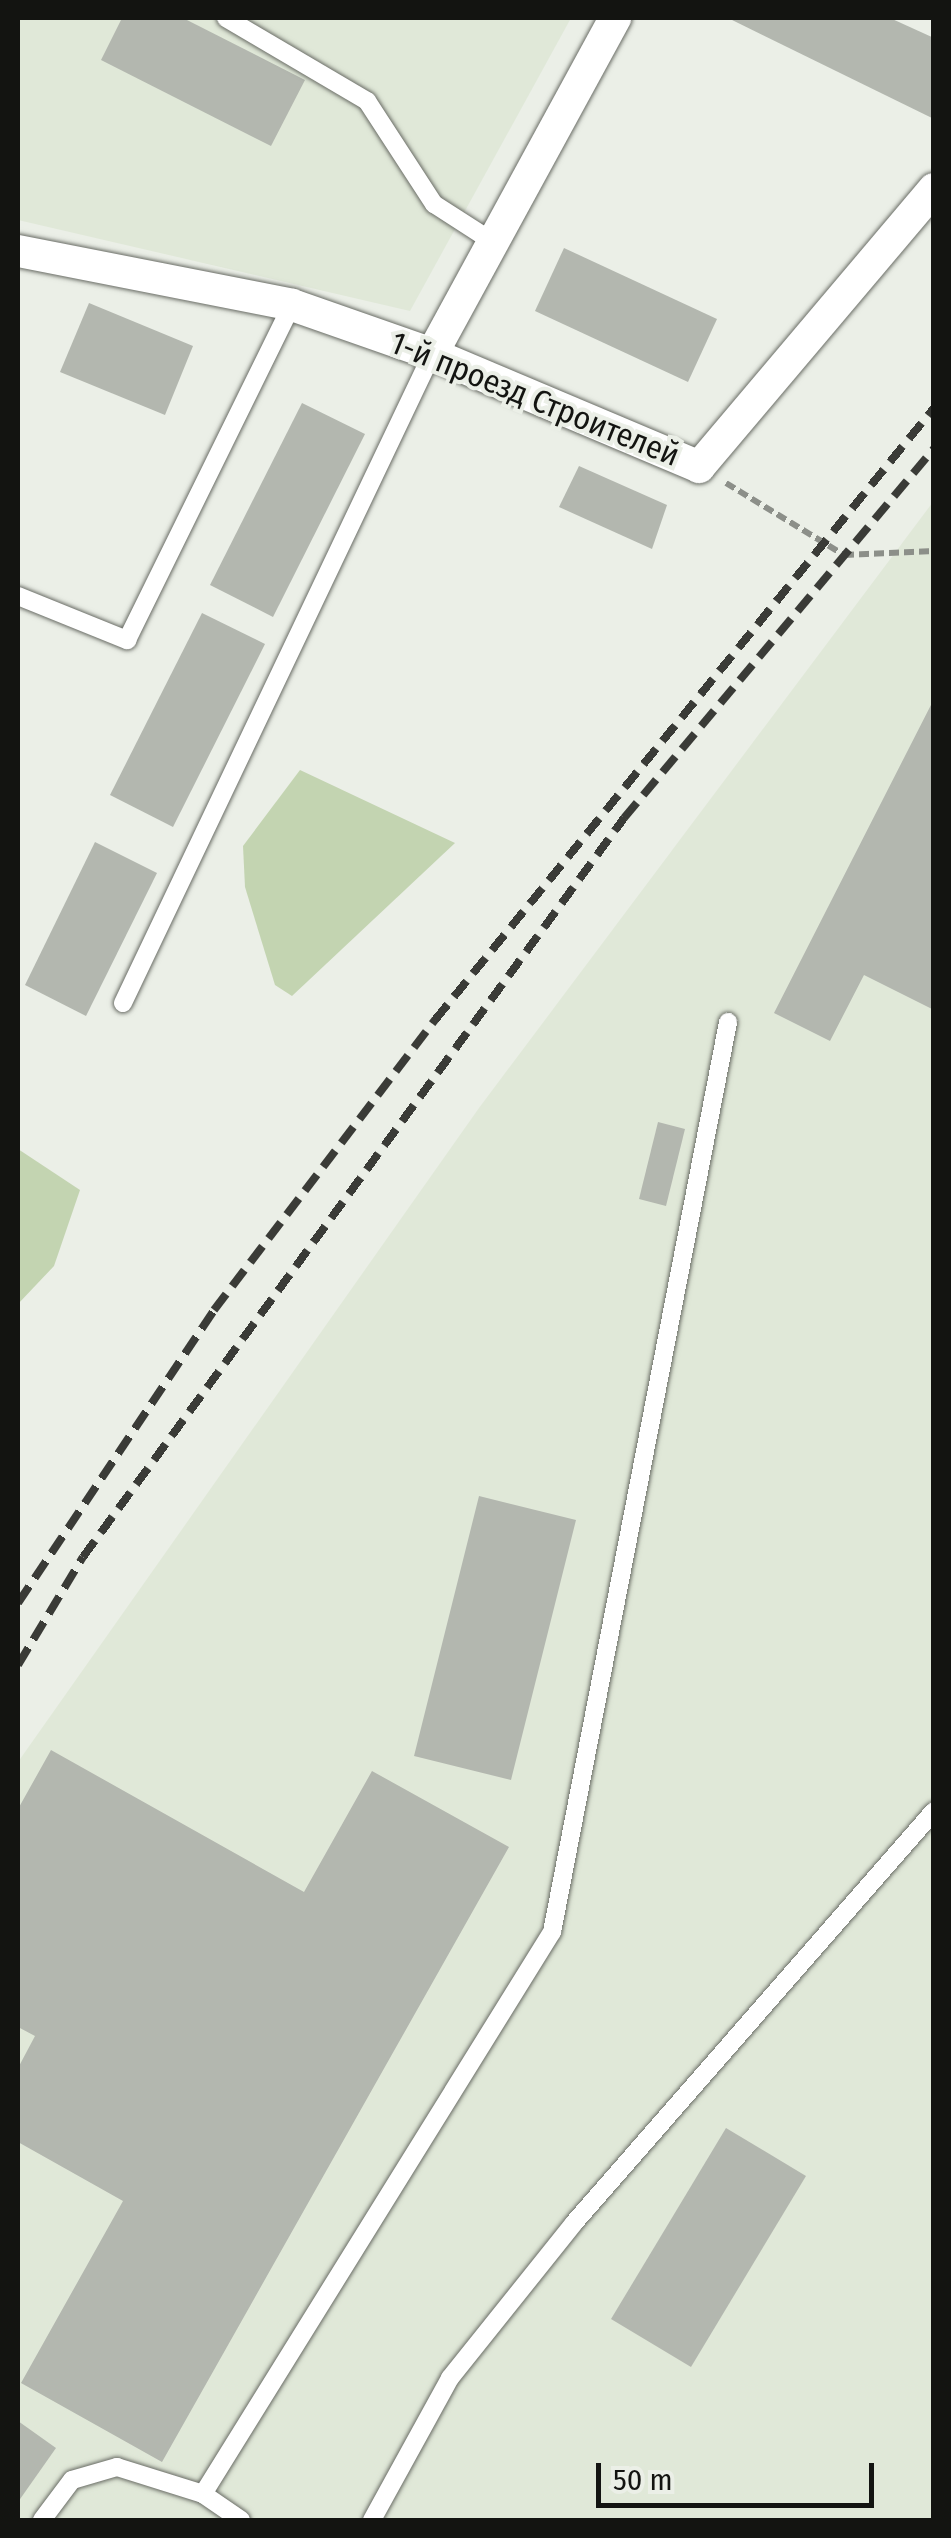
<!DOCTYPE html>
<meta charset="utf-8">
<style>
body{margin:0}
#map{position:relative;width:951px;height:2538px;overflow:hidden;background:#ebefe7;font-family:"Fira Sans Condensed",sans-serif}
div>[style]{position:absolute}
.built>*{inset:0;background:#e0e8d8}
.green>*{inset:0;background:#c3d4b1}
.building>*{inset:0;background:#b3b7af}
.path>*{height:6px;margin-top:-3px;transform-origin:0;background:repeating-linear-gradient(90deg,#8c8f89 0 10px,transparent 0 15px)}
.roads{filter:drop-shadow(0 0 2px #696c65) drop-shadow(0 0 2px #696c65)}
.lane>*{height:18px;margin:-9px;padding:0 9px;transform-origin:9px;border-radius:9px;background:#fff}
.street>*{height:32px;margin:-16px;padding:0 16px;transform-origin:16px;border-radius:16px;background:#fff}
.rail>*{height:8px;margin-top:-4px;transform-origin:0;background:repeating-linear-gradient(90deg,#3a3b37 0 20px,transparent 0 30px)}
span{translate:-50% -50%;white-space:nowrap;text-align:center;line-height:1.15;-webkit-text-stroke:8px #ebefe7;paint-order:stroke}
.street-label{font-size:32px;color:#131411}
.frame{position:absolute;inset:0;border:20px solid #131411;pointer-events:none}
.scale{position:absolute;left:596px;top:2463px;width:278px;height:45px;box-sizing:border-box;border:5px solid #131411;border-top:0;padding-left:12px;font-size:30px;line-height:35px;white-space:nowrap;color:#131411;-webkit-text-stroke:8px #ebefe7;paint-order:stroke}
</style>
<div id="map">
<div class="built">
<i style="clip-path:polygon(18px 18px,571px 18px,410px 311px,18px 220px)"></i>
<i style="clip-path:polygon(933px 502px,933px 2520px,18px 2520px,18px 1762px,479px 1108px)"></i>
</div>
<div class="green">
<i style="clip-path:polygon(300px 770px,455px 843px,292px 996px,275px 985px,245px 887px,243px 846px)"></i>
<i style="clip-path:polygon(18px 1149px,80px 1190px,54px 1266px,18px 1304px)"></i>
</div>
<div class="building">
<i style="clip-path:polygon(122px 18px,183px 18px,305px 80px,271px 146px,101px 60px)"></i>
<i style="clip-path:polygon(728px 18px,890px 18px,934px 38px,934px 119px)"></i>
<i style="clip-path:polygon(564px 248px,717px 319px,688px 382px,535px 311px)"></i>
<i style="clip-path:polygon(89px 303px,193px 346px,165px 415px,60px 372px)"></i>
<i style="clip-path:polygon(302px 403px,365px 434px,273px 617px,210px 585px)"></i>
<i style="clip-path:polygon(579px 466px,667px 505px,652px 549px,559px 507px)"></i>
<i style="clip-path:polygon(202px 613px,265px 644px,173px 827px,110px 795px)"></i>
<i style="clip-path:polygon(934px 699px,934px 1010px,864px 975px,830px 1041px,774px 1013px)"></i>
<i style="clip-path:polygon(95px 842px,157px 873px,86px 1016px,25px 985px)"></i>
<i style="clip-path:polygon(658px 1122px,685px 1129px,666px 1206px,639px 1199px)"></i>
<i style="clip-path:polygon(479px 1496px,576px 1520px,511px 1780px,414px 1756px)"></i>
<i style="clip-path:polygon(51px 1750px,304px 1892px,372px 1771px,509px 1847px,162px 2462px,21px 2383px,123px 2201px,18px 2142px,18px 2068px,35px 2036px,18px 2027px,18px 1809px)"></i>
<i style="clip-path:polygon(726px 2128px,806px 2176px,691px 2367px,611px 2319px)"></i>
<i style="clip-path:polygon(18px 2421px,56px 2448px,18px 2502px)"></i>
</div>
<div class="path">
<i style="left:726px;top:483px;width:138px;rotate:31.4deg"></i>
<i style="left:844px;top:555px;width:90px;rotate:-2.5deg"></i>
</div>
<div class="roads">
<div class="lane">
<i style="left:226px;top:18px;width:164px;rotate:30.5deg"></i>
<i style="left:367px;top:101px;width:123px;rotate:57deg"></i>
<i style="left:434px;top:204px;width:70px;rotate:32.8deg"></i>
<i style="left:18px;top:596px;width:118px;rotate:22deg"></i>
<i style="left:127px;top:640px;width:373px;rotate:-63.8deg"></i>
<i style="left:123px;top:1003px;width:719px;rotate:-64.54deg"></i>
<i style="left:203px;top:2494px;width:662px;rotate:-58.16deg"></i>
<i style="left:552px;top:1932px;width:927px;rotate:-79.05deg"></i>
<i style="left:42px;top:2520px;width:50px;rotate:-53.1deg"></i>
<i style="left:72px;top:2480px;width:47px;rotate:-16.1deg"></i>
<i style="left:117px;top:2467px;width:90px;rotate:17.4deg"></i>
<i style="left:203px;top:2494px;width:46px;rotate:34.4deg"></i>
<i style="left:372px;top:2520px;width:162px;rotate:-61.2deg"></i>
<i style="left:450px;top:2378px;width:198px;rotate:-51.3deg"></i>
<i style="left:574px;top:2223px;width:547px;rotate:-48.85deg"></i>
</div>
<div class="street">
<i style="left:18px;top:251px;width:279px;rotate:11.1deg"></i>
<i style="left:292px;top:305px;width:148px;rotate:19.3deg"></i>
<i style="left:432px;top:354px;width:290px;rotate:22.9deg"></i>
<i style="left:699px;top:467px;width:364px;rotate:-49.8deg"></i>
<i style="left:432px;top:354px;width:383px;rotate:-61.4deg"></i>
</div>
</div>
<div class="rail">
<i style="left:18px;top:1603px;width:353px;rotate:-56.2deg"></i>
<i style="left:214px;top:1310px;width:365px;rotate:-52.7deg"></i>
<i style="left:435px;top:1020px;width:790px;rotate:-50.81deg"></i>
<i style="left:18px;top:1665px;width:126px;rotate:-59deg"></i>
<i style="left:83px;top:1557px;width:916px;rotate:-53.79deg"></i>
<i style="left:624px;top:818px;width:483px;rotate:-50deg"></i>
</div>
<div class="street-label">
<span style="left:535px;top:399px;rotate:22deg">1-й проезд Строителей</span>
</div>
<div class="frame"></div>
<div class="scale">50 m</div>
</div>
